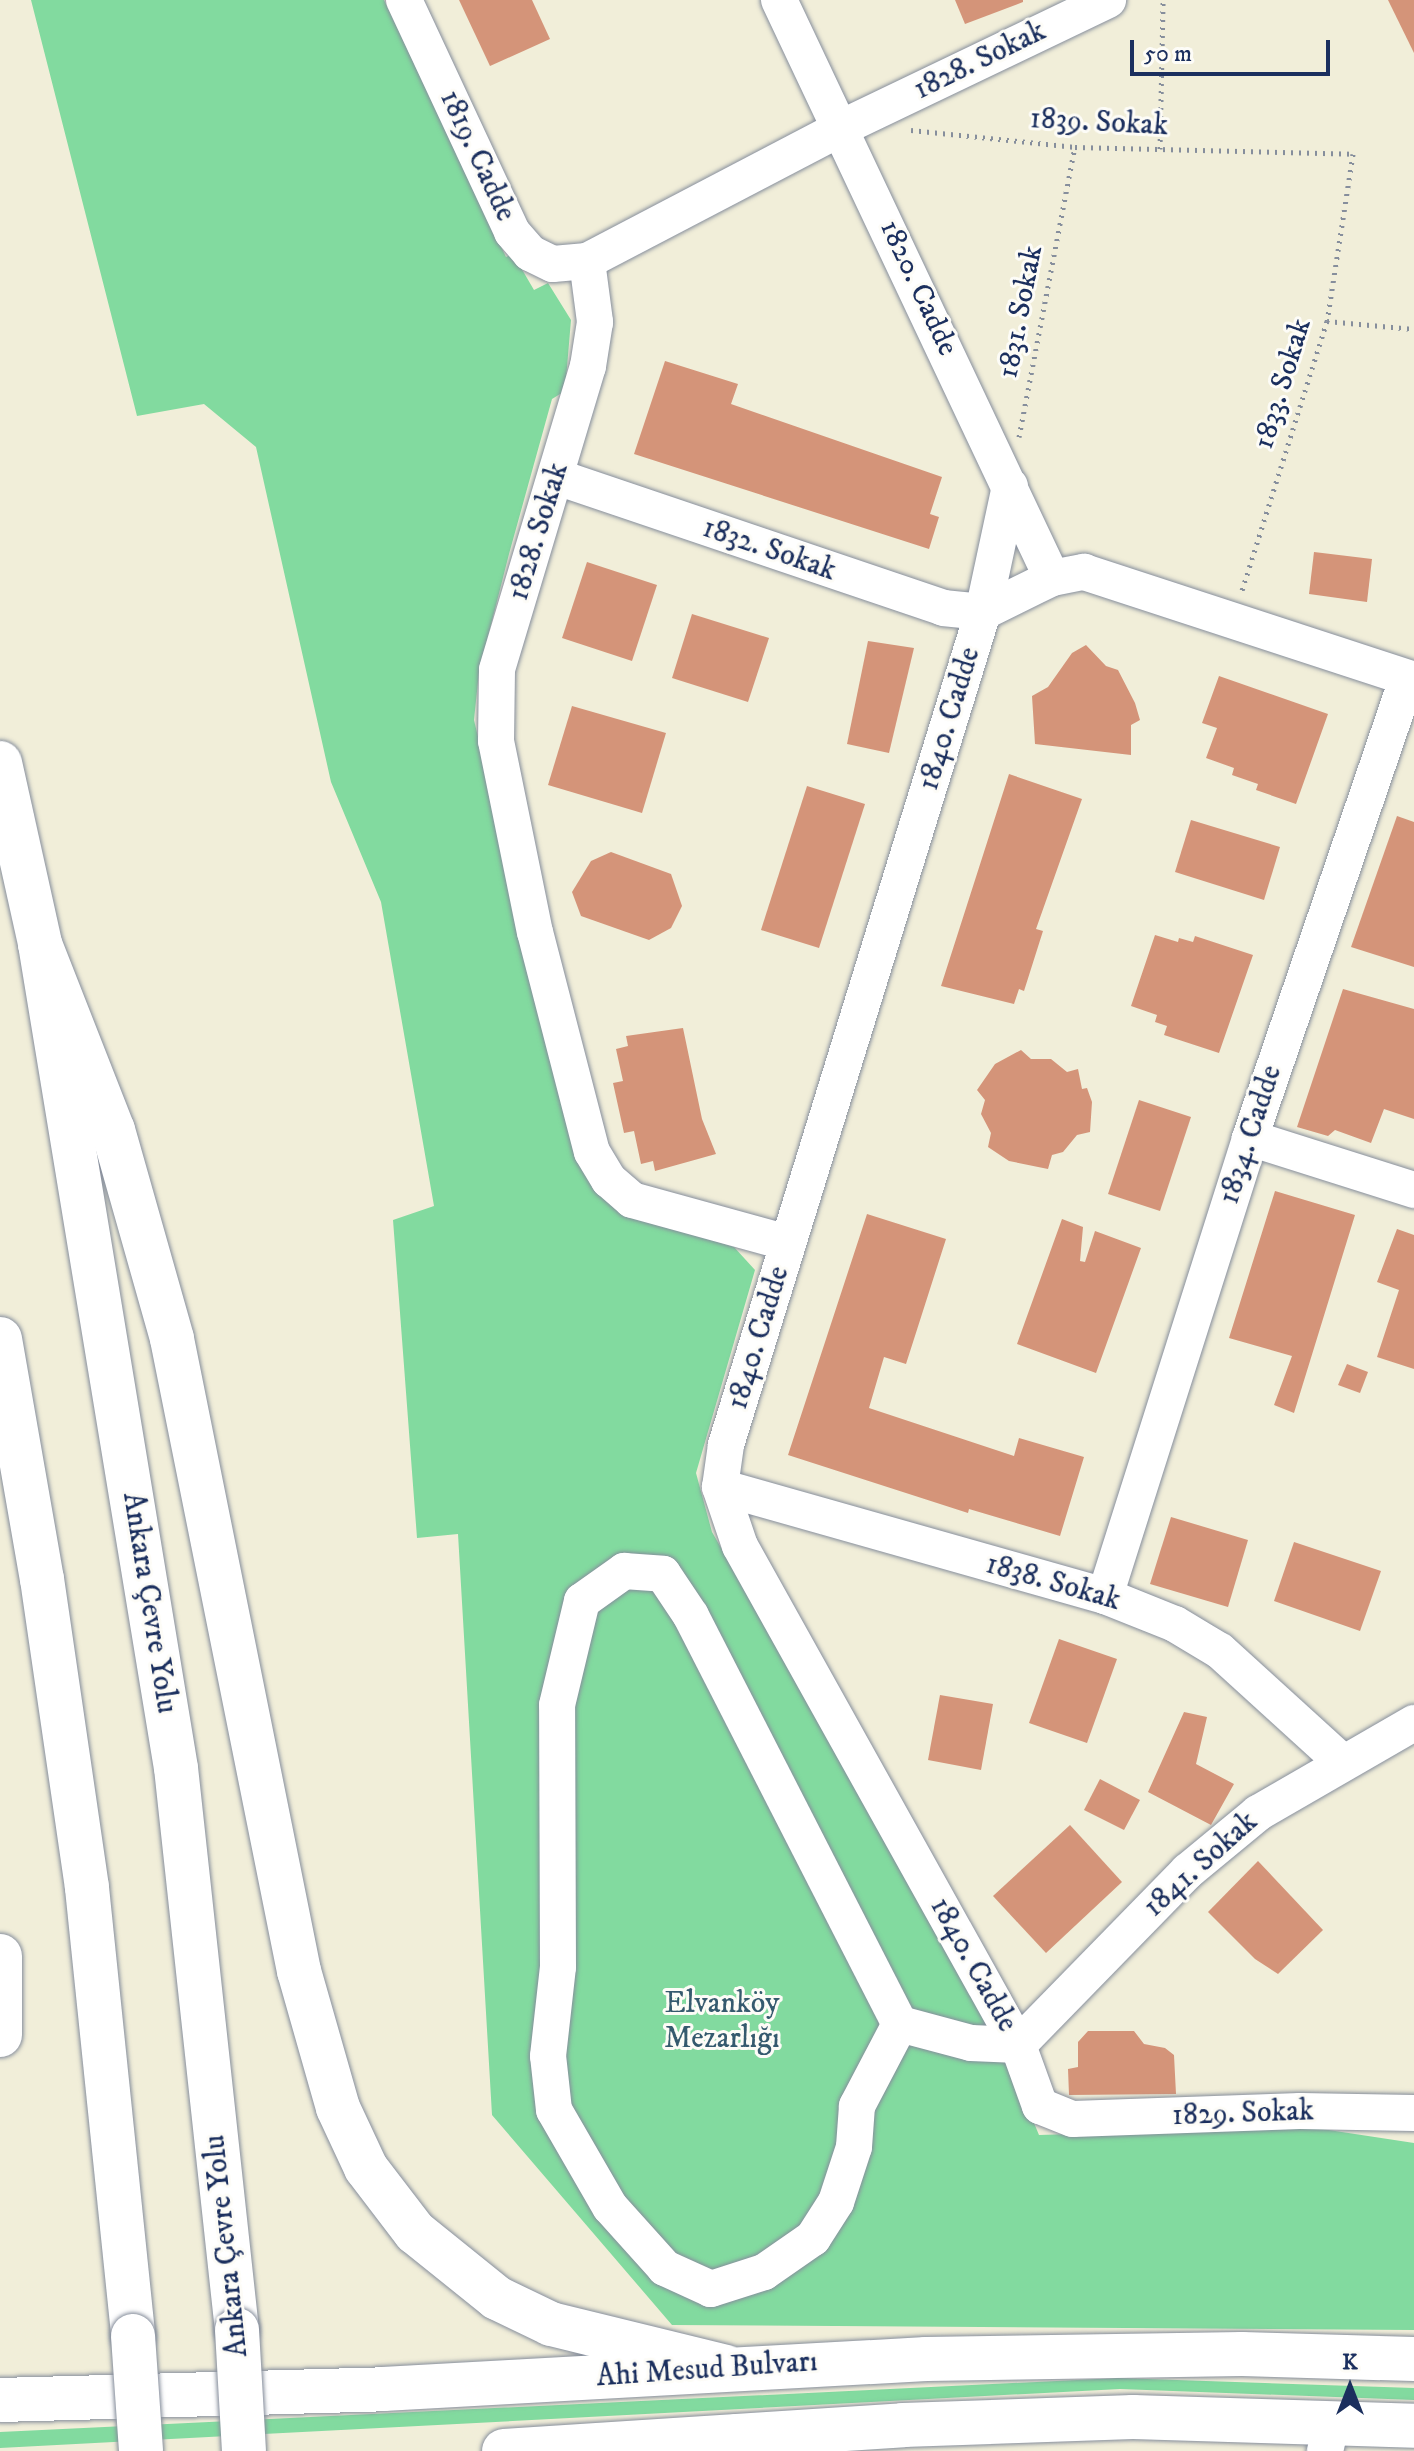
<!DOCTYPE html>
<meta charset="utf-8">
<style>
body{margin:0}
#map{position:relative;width:1414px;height:2451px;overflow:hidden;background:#f1eed9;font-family:"IM FELL DW Pica",serif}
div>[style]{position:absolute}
.green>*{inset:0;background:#82da9f}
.building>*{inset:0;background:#d49479}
.path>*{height:5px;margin-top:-2.5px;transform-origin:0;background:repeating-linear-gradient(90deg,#868e9c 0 2px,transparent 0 8px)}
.roads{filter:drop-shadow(0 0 2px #868e9c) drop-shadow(0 0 2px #868e9c)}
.minor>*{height:36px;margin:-18px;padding:0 18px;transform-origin:18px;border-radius:18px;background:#fff}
.major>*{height:44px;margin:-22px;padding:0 22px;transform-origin:22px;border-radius:22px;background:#fff}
.highway>*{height:44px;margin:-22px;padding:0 22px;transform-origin:22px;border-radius:22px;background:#fff}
.bridges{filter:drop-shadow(0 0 2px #868e9c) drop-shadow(0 0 2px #868e9c)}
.highway-bridge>*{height:44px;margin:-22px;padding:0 22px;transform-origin:22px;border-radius:22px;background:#fff}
span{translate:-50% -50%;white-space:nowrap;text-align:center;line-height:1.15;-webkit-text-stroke:6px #fdfcf7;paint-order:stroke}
.street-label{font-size:30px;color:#1b2f5e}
.park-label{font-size:30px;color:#355a6e}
.north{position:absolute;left:1310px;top:2347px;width:80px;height:80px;-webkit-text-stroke:6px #fdfcf7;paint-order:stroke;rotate:0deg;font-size:22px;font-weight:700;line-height:32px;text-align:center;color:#1b2f5e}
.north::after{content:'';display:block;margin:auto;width:28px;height:36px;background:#1b2f5e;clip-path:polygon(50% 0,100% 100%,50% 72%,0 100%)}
.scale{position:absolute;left:1130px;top:40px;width:200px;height:36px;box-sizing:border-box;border:4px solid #1b2f5e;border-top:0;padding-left:10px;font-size:24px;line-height:28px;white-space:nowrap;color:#1b2f5e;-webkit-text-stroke:6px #fdfcf7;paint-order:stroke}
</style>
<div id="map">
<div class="green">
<i style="clip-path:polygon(31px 0,384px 0,506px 257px,513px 254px,534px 290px,548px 283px,571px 320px,565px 391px,552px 399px,509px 554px,479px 672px,474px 720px,577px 1154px,593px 1189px,618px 1210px,734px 1247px,755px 1270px,696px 1473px,712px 1532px,989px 2015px,1039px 2135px,1309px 2127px,1414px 2143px,1414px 2330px,672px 2325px,492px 2115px,458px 1534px,417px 1538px,393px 1220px,434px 1206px,381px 902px,331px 782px,256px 447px,204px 404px,137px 416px)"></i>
<i style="clip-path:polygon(1118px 2378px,1414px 2388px,1414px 2400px,1120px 2389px,0 2448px,0 2432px)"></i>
</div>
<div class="building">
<i style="clip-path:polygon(459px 0,532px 0,550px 39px,490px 66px)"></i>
<i style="clip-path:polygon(955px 0,1023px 0,1023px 2px,965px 24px)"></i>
<i style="clip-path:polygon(1388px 0,1414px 0,1414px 53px)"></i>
<i style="clip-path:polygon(665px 361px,738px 384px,731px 404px,942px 477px,930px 514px,939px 517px,929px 549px,634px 454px)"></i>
<i style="clip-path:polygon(1314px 552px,1372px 559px,1367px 602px,1309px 594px)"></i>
<i style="clip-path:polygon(587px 562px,657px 585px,632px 661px,562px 638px)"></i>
<i style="clip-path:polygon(692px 614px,769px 638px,748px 702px,672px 678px)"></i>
<i style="clip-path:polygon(868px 641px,914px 648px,889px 753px,847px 744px)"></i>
<i style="clip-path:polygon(1086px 645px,1106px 666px,1118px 670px,1135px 703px,1140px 720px,1131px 725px,1131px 755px,1035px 744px,1032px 696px,1048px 687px,1072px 653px)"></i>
<i style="clip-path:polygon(1219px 676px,1328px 714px,1296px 804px,1256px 790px,1258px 784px,1232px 775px,1234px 768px,1206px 758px,1217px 728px,1202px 723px)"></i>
<i style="clip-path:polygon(572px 706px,666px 733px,642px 813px,548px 785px)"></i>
<i style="clip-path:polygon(1009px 774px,1082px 799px,1036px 929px,1043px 931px,1024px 991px,1019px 989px,1014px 1004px,941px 986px)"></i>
<i style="clip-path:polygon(807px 786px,865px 804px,819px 948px,761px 930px)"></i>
<i style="clip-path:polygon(1397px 816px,1414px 822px,1414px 967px,1351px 947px)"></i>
<i style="clip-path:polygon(1191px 820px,1280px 847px,1264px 900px,1175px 872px)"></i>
<i style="clip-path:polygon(611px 852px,671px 874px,682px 906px,671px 928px,649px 940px,581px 916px,572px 892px,591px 861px)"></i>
<i style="clip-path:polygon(1155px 935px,1178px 942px,1179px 938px,1193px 942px,1195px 936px,1253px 955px,1219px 1053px,1164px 1035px,1167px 1026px,1155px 1022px,1157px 1015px,1131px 1006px)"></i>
<i style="clip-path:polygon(1343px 989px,1414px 1009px,1414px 1119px,1384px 1109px,1371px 1143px,1335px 1130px,1328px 1136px,1297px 1127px)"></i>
<i style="clip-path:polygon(683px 1028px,702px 1119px,716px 1154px,655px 1171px,653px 1161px,641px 1164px,634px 1131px,624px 1133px,613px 1083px,623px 1081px,616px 1049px,628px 1046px,626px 1036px)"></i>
<i style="clip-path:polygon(1021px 1050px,1031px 1059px,1051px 1059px,1067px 1072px,1078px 1069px,1082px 1089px,1087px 1088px,1092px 1102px,1090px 1132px,1077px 1135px,1063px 1152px,1052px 1155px,1048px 1169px,1009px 1161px,988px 1147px,991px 1133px,981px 1114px,985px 1100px,977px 1090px,995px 1064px)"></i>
<i style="clip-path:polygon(1139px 1100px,1191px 1117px,1160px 1211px,1108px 1194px)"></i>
<i style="clip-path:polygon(1275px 1191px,1355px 1215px,1294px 1413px,1274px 1405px,1292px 1356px,1229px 1338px)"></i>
<i style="clip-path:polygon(867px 1214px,946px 1239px,906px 1364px,884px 1357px,869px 1408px,1014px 1456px,1019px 1438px,1084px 1457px,1060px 1536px,969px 1509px,968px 1513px,788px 1455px)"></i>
<i style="clip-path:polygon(1062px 1219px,1083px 1227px,1080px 1261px,1085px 1262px,1095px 1231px,1141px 1248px,1096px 1373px,1017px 1344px)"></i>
<i style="clip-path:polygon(1397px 1229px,1414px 1235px,1414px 1369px,1377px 1357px,1399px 1290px,1377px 1282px)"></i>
<i style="clip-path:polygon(1347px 1364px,1368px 1372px,1360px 1393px,1338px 1385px)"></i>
<i style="clip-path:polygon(1171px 1517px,1248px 1540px,1228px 1607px,1150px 1584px)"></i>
<i style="clip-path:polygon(1294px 1542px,1381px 1571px,1360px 1631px,1274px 1601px)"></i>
<i style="clip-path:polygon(1059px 1639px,1117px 1659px,1087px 1743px,1029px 1723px)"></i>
<i style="clip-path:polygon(940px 1695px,993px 1704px,981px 1770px,928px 1760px)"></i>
<i style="clip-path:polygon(1184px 1712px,1207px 1717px,1196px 1764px,1234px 1784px,1211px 1825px,1148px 1792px)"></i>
<i style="clip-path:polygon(1100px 1779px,1140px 1800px,1124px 1830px,1084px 1810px)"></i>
<i style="clip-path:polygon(1070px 1825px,1122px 1882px,1046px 1953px,993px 1896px)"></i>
<i style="clip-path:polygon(1258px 1861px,1323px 1930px,1278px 1974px,1255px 1959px,1208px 1912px)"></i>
<i style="clip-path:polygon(1088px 2031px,1134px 2031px,1144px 2044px,1165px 2048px,1174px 2055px,1176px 2094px,1069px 2095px,1068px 2069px,1078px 2067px,1078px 2042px)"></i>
</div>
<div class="path">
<i style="left:911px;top:130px;width:165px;rotate:5.9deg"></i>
<i style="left:1075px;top:147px;width:278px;rotate:1.4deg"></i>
<i style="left:1353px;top:154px;width:169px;rotate:98.8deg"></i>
<i style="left:1327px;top:321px;width:285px;rotate:107.5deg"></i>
<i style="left:1160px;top:149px;width:149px;rotate:-88.8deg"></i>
<i style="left:1327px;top:321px;width:87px;rotate:5.3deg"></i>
<i style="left:1019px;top:437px;width:295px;rotate:-79.1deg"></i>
</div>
<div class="roads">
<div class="minor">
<i style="left:404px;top:0;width:256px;rotate:65deg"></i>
<i style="left:512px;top:232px;width:28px;rotate:49deg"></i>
<i style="left:530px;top:253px;width:25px;rotate:26deg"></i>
<i style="left:553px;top:264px;width:34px;rotate:-5deg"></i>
<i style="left:587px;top:261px;width:289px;rotate:-27.6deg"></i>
<i style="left:843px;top:127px;width:294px;rotate:-25.6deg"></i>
<i style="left:779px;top:0;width:639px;rotate:64.72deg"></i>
<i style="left:587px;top:261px;width:62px;rotate:82.5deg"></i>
<i style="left:595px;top:322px;width:45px;rotate:99deg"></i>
<i style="left:588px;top:366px;width:317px;rotate:106.7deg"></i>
<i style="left:497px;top:670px;width:71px;rotate:90.8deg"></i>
<i style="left:496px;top:741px;width:195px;rotate:78.5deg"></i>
<i style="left:535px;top:932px;width:227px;rotate:75.5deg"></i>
<i style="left:592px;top:1152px;width:33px;rotate:59deg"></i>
<i style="left:609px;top:1180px;width:30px;rotate:41deg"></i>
<i style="left:632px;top:1200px;width:162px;rotate:15.4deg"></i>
<i style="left:557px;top:477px;width:408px;rotate:18.7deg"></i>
<i style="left:943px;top:608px;width:40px;rotate:5.7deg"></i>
<i style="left:983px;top:612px;width:77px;rotate:-26.2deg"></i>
<i style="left:1052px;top:578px;width:33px;rotate:-11deg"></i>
<i style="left:1084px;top:572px;width:347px;rotate:18.1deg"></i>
<i style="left:1010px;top:486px;width:129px;rotate:102.1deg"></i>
<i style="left:983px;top:612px;width:872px;rotate:107.15deg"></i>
<i style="left:726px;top:1445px;width:42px;rotate:98.1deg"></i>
<i style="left:720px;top:1487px;width:62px;rotate:71.3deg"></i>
<i style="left:740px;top:1546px;width:571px;rotate:60.88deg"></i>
<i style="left:1018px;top:2045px;width:65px;rotate:70.2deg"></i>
<i style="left:1040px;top:2106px;width:35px;rotate:22deg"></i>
<i style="left:1073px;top:2119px;width:227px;rotate:-2deg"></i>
<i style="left:1300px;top:2111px;width:114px;rotate:1deg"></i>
<i style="left:1250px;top:1138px;width:172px;rotate:17.6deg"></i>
<i style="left:720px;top:1487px;width:400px;rotate:15.8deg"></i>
<i style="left:1105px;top:1596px;width:75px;rotate:21.8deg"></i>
<i style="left:1175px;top:1624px;width:52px;rotate:31deg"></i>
<i style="left:1220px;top:1651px;width:165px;rotate:42.3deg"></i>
<i style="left:1105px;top:1596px;width:480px;rotate:-72.4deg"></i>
<i style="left:1250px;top:1138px;width:485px;rotate:-71.1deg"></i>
<i style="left:900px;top:2024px;width:93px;rotate:117.7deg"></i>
<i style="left:857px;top:2106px;width:41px;rotate:94.2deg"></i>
<i style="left:854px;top:2147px;width:58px;rotate:108.1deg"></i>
<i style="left:836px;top:2202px;width:43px;rotate:122.6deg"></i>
<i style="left:813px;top:2238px;width:60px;rotate:145.2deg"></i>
<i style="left:764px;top:2272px;width:56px;rotate:162.2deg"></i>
<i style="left:711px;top:2289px;width:51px;rotate:-155.5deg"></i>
<i style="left:665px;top:2268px;width:82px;rotate:-132deg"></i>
<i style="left:610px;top:2207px;width:112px;rotate:-120deg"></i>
<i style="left:554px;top:2110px;width:54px;rotate:-96.3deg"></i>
<i style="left:548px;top:2056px;width:90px;rotate:-83.6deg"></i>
<i style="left:558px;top:1967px;width:262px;rotate:-90.2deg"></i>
<i style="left:557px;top:1705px;width:107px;rotate:-76.5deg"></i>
<i style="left:582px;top:1601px;width:52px;rotate:-35.5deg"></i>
<i style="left:624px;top:1571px;width:39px;rotate:4deg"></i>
<i style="left:663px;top:1574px;width:50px;rotate:56.3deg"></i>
<i style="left:691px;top:1616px;width:458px;rotate:62.9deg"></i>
<i style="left:900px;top:2024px;width:73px;rotate:15deg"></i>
<i style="left:971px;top:2043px;width:47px;rotate:2.4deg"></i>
<i style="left:1018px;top:2045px;width:243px;rotate:-45.7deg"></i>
<i style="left:1188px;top:1871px;width:91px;rotate:-39.6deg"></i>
<i style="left:1258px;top:1813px;width:180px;rotate:-30deg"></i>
<i style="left:1325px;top:2451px;width:30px;rotate:-76deg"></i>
</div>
<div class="major">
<i style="left:0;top:2400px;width:383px;rotate:-1.6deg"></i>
<i style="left:383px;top:2389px;width:544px;rotate:-3.16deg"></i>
<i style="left:926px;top:2359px;width:316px;rotate:-0.9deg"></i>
<i style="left:1242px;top:2354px;width:172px;rotate:1.7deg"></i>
<i style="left:504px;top:2451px;width:400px;rotate:-3.7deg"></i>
<i style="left:903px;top:2425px;width:230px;rotate:-2deg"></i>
<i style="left:1133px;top:2417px;width:281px;rotate:1.8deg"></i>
</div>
<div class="highway">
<i style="left:0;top:763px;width:185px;rotate:77.5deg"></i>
<i style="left:40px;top:944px;width:835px;rotate:80.63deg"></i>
<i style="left:176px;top:1768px;width:565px;rotate:83.81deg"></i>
<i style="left:40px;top:944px;width:200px;rotate:68.6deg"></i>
<i style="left:113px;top:1130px;width:217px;rotate:74.2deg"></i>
<i style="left:172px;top:1339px;width:645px;rotate:78.64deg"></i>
<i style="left:299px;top:1971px;width:142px;rotate:74.1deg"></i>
<i style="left:338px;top:2108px;width:66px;rotate:65deg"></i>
<i style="left:366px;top:2168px;width:81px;rotate:52.6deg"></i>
<i style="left:415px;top:2232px;width:105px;rotate:38.8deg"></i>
<i style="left:497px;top:2298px;width:60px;rotate:25.7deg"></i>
<i style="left:551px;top:2324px;width:180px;rotate:13.8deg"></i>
<i style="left:0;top:1339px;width:244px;rotate:80.1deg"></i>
<i style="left:42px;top:1579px;width:312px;rotate:81.7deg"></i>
<i style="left:87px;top:1888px;width:450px;rotate:84.1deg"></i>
<i style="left:0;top:1956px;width:79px;rotate:90deg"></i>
<i style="left:691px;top:2451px;width:48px;rotate:-18.1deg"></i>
</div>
</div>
<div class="bridges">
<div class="highway-bridge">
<i style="left:237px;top:2330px;width:121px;rotate:86.7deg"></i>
<i style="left:133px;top:2336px;width:115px;rotate:86deg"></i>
</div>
</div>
<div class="street-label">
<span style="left:980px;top:61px;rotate:-26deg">1828. Sokak</span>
<span style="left:1099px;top:123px;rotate:3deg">1839. Sokak</span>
<span style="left:477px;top:156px;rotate:65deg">1819. Cadde</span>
<span style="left:918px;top:288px;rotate:65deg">1820. Cadde</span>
<span style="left:1021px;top:312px;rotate:-79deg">1831. Sokak</span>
<span style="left:1283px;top:384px;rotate:-73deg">1833. Sokak</span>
<span style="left:539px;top:532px;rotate:-73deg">1828. Sokak</span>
<span style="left:769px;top:550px;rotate:19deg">1832. Sokak</span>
<span style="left:950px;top:719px;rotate:-73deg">1840. Cadde</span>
<span style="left:1251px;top:1135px;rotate:-72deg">1834. Cadde</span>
<span style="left:759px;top:1338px;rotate:-73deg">1840. Cadde</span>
<span style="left:1053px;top:1583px;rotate:16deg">1838. Sokak</span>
<span style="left:149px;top:1603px;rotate:81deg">Ankara Çevre Yolu</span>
<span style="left:1201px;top:1865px;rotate:-42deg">1841. Sokak</span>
<span style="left:973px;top:1965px;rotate:61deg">1840. Cadde</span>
<span style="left:1243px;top:2114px;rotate:-2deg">1829. Sokak</span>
<span style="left:227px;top:2246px;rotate:-96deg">Ankara Çevre Yolu</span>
<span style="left:707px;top:2370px;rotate:-4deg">Ahi Mesud Bulvarı</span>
</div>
<div class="park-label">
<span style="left:722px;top:2021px">Elvanköy<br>Mezarlığı</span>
</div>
<div class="north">K</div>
<div class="scale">50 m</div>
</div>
